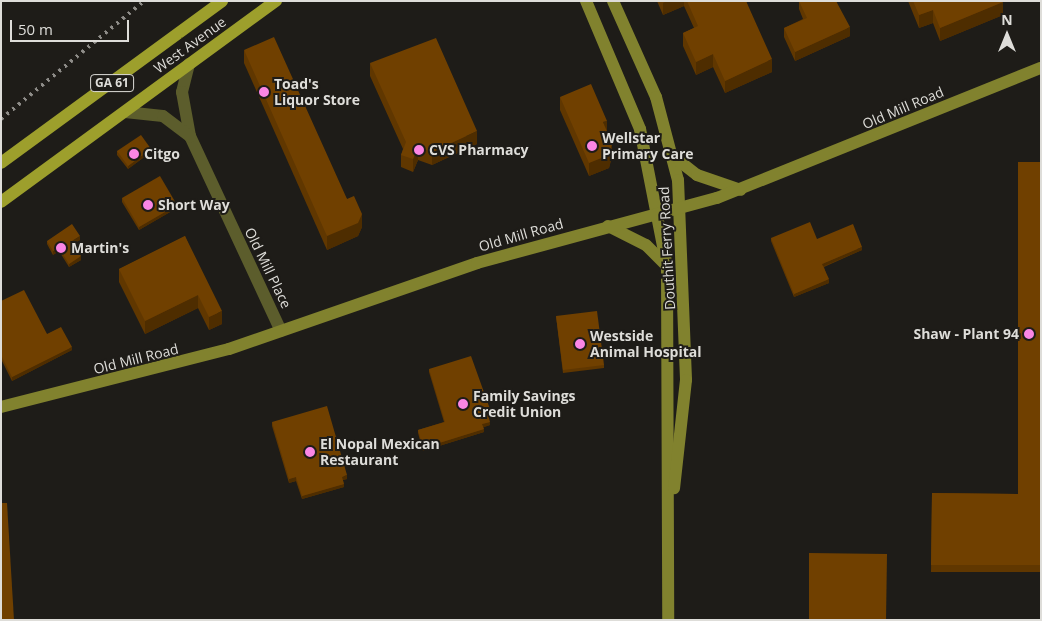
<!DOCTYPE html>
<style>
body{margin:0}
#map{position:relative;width:1042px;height:621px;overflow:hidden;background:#1e1c18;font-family:"Open Sans",sans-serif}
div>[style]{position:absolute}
.street>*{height:12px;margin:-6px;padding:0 6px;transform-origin:6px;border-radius:6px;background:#5c5d2c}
.secondary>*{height:12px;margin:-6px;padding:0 6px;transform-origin:6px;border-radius:6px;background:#81822e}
.primary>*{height:12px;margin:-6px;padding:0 6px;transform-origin:6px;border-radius:6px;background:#9d9f2c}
.rail>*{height:4px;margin-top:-2px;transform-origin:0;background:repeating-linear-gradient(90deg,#8e8c88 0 2.5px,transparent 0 7.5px)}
.wall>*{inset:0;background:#603700}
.shaded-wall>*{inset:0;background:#4e2d00}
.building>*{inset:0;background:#704000}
.dots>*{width:14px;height:14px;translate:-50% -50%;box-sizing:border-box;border:2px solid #1e1c18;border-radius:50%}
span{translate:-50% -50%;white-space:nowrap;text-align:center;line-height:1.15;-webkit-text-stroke:4px #1e1c18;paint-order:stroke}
.shield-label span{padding:1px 4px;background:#1e1c18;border:1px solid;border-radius:4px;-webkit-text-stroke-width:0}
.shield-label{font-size:12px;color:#deddd9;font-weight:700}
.street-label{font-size:14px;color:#deddd9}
.poi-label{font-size:14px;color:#deddd9;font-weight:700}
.left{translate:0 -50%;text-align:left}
.right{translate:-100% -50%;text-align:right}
.frame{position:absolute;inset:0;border:2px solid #deddd9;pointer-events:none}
.north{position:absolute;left:982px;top:10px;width:50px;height:50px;-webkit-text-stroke:4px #1e1c18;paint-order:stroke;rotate:0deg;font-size:14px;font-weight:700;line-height:20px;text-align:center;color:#deddd9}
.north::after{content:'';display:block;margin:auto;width:18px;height:22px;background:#deddd9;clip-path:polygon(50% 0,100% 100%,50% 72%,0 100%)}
.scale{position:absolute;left:10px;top:20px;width:119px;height:22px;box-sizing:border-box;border:2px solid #deddd9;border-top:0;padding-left:6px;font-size:15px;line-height:18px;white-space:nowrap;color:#deddd9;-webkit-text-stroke:4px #1e1c18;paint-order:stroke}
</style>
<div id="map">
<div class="street">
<i style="left:189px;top:64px;width:29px;rotate:104deg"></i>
<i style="left:182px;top:92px;width:45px;rotate:79.7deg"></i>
<i style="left:190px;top:136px;width:215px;rotate:65deg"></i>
<i style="left:125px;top:112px;width:38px;rotate:6deg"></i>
<i style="left:163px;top:116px;width:34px;rotate:37deg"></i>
</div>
<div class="secondary">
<i style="left:586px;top:1px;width:139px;rotate:67.1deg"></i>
<i style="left:640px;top:129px;width:140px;rotate:78.9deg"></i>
<i style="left:667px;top:266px;width:354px;rotate:89.8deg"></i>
<i style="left:613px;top:1px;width:105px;rotate:65.9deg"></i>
<i style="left:656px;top:97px;width:86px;rotate:75.2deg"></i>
<i style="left:678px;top:180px;width:200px;rotate:87.7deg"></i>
<i style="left:686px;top:380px;width:109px;rotate:96.3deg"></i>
<i style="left:674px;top:157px;width:29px;rotate:38deg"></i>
<i style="left:697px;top:175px;width:46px;rotate:18.8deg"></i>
<i style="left:608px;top:226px;width:42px;rotate:26.6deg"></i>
<i style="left:646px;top:245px;width:30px;rotate:45deg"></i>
<i style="left:1px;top:407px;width:235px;rotate:-14.3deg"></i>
<i style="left:229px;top:349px;width:262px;rotate:-19.1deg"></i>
<i style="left:477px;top:263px;width:249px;rotate:-15.2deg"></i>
<i style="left:717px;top:198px;width:349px;rotate:-21.9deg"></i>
</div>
<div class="primary">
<i style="left:1px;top:163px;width:274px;rotate:-36.2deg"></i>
<i style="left:1px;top:202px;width:341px;rotate:-36.2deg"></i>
</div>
<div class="rail">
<i style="left:1px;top:119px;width:185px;rotate:-39.5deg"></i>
</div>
<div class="wall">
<i style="clip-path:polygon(657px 1px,746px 1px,772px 72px,725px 93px,713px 67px,696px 75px,683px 46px,683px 33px,694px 28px,684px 6px,663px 15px)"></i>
<i style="clip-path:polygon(799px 1px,836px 1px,850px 36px,795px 61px,784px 37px,784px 28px,803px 19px,799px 9px)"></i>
<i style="clip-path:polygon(908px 1px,1003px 1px,1003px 15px,940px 41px,933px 23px,919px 28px)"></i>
<i style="clip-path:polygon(244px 50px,347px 199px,362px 227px,358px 236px,327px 250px,244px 63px)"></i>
<i style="clip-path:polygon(370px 63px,477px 144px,432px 165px,418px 160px,413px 172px,401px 167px,401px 155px,403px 149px,370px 76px)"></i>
<i style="clip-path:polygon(560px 97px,607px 132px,612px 156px,609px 168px,589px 176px,560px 110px)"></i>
<i style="clip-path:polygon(117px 151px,151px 152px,128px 169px,117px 155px)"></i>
<i style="clip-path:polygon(1041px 162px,1041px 572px,931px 572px,932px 493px,1018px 494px)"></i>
<i style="clip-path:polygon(122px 198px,177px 208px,139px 230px,122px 202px)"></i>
<i style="clip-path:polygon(185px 236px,222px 324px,209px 330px,198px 308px,145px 334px,119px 282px,119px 269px)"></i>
<i style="clip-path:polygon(771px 238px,817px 239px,862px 250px,824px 267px,829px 283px,794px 297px,771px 241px)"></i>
<i style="clip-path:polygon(80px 240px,74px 243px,81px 260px,69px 267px,59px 251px,53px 255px,47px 244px,47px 241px)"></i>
<i style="clip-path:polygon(1px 301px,47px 334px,72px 350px,12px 381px,1px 359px)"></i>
<i style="clip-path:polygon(556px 316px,604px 365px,604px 368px,563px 373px)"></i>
<i style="clip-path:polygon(429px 369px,490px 412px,487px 413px,490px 425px,483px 427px,484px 432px,423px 451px,418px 433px,418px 430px,444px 422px,429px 372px)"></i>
<i style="clip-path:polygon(272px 422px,347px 479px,343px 480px,344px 487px,302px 499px,296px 481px,289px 483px,272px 426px)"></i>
</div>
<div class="shaded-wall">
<i style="clip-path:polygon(667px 1px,684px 1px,684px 6px,663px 15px,663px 3px)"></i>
<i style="clip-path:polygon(1003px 2px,1003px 15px,940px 41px,940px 28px)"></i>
<i style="clip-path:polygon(933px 10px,933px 23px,919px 28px,919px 15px)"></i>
<i style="clip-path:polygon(850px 27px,850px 36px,795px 61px,795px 52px)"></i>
<i style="clip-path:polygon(713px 54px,713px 67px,696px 75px,696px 62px)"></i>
<i style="clip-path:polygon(772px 59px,772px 72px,725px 93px,725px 81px)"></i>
<i style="clip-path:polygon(607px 121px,607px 134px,603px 122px)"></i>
<i style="clip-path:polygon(477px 131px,477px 144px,432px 165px,432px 152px)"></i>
<i style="clip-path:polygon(612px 143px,612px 156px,609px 168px,589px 176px,589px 163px)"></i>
<i style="clip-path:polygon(418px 147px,418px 160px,413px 172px,413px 159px)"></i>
<i style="clip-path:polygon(151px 149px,151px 152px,128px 169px,128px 166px)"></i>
<i style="clip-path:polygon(177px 205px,177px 208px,139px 230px,139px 227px)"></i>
<i style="clip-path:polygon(362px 214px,362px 227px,358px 236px,327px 250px,327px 236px)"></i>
<i style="clip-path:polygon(80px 236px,80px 240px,72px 244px,72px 241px)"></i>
<i style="clip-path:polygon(862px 247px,862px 250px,822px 267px,822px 264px)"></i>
<i style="clip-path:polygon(59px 248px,59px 251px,53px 255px,53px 251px)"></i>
<i style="clip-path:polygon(81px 256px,81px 260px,69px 267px,69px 264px)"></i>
<i style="clip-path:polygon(829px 279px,829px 283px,794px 297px,794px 294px)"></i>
<i style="clip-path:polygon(198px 295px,198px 308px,145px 334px,145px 321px)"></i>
<i style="clip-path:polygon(222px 311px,222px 324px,209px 330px,209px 317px)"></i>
<i style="clip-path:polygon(72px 347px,72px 350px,12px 381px,12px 377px)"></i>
<i style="clip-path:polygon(490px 409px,490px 412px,487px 413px,487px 410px)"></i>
<i style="clip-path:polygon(490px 422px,490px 425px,482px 428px,482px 424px)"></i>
<i style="clip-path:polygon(484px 429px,484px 432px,423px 451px,423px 448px)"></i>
<i style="clip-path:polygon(347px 475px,347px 479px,342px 480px,342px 477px)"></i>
<i style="clip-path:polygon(296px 477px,296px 481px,289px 483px,289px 479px)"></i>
<i style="clip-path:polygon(344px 484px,344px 487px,302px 499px,302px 496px)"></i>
</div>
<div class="building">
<i style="clip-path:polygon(687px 1px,746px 1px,772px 59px,725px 81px,713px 54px,696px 62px,683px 33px,698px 26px)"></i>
<i style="clip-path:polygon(799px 1px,836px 1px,850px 27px,795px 52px,784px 28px,807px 18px)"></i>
<i style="clip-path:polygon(913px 1px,1003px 1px,1003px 2px,940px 28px,933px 10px,919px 15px)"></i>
<i style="clip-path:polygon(274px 37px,347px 199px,354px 196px,362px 214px,358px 223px,327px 236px,244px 50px)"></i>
<i style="clip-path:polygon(436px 38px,477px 131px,432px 152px,418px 147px,413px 159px,401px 155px,406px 142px,370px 63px)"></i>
<i style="clip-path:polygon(591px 84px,607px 121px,603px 122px,612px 143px,609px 155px,589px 163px,560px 97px)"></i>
<i style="clip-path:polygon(141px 135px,151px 149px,128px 166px,117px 151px)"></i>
<i style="clip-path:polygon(1018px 162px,1041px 162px,1041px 565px,931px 565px,932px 493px,1018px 494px)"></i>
<i style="clip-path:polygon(160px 176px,177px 205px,139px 227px,122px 198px)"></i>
<i style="clip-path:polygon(810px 222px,817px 239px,853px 224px,862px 247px,822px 264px,829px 279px,794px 294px,771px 238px)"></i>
<i style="clip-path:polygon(72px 224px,80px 236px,72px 241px,81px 256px,69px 264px,59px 248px,53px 251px,47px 241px)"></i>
<i style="clip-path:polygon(185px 236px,222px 311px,209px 317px,198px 295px,145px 321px,119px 269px)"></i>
<i style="clip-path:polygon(24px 290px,47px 334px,61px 327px,72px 347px,12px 377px,1px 355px,1px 301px)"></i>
<i style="clip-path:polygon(597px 311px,604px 365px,563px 370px,556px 316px)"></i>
<i style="clip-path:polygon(471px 356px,490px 409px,487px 410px,490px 422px,482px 424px,484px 429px,423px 448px,418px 430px,445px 422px,429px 369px)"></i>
<i style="clip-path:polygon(327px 406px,347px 475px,342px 477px,344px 484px,302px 496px,296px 477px,289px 479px,272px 422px)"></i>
<i style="clip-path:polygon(1px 503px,7px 503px,14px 620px,1px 620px)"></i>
<i style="clip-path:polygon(809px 553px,887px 554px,886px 620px,809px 620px)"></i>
</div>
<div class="dots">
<i style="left:264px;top:92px;background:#fb86e5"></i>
<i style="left:592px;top:146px;background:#fb86e5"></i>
<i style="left:419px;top:150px;background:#fb86e5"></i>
<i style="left:134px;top:154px;background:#fb86e5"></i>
<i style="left:148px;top:205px;background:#fb86e5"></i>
<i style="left:61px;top:248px;background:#fb86e5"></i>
<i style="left:1029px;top:334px;background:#fb86e5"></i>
<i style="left:580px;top:344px;background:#fb86e5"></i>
<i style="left:463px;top:404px;background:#fb86e5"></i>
<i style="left:310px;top:452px;background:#fb86e5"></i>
</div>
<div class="shield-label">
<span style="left:112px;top:83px">GA 61</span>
</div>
<div class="street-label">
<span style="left:190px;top:45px;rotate:-36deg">West Avenue</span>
<span style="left:903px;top:108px;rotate:-23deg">Old Mill Road</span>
<span style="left:521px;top:235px;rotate:-16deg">Old Mill Road</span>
<span style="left:667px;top:248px;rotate:-93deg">Douthit Ferry Road</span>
<span style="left:268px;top:268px;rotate:64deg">Old Mill Place</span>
<span style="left:136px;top:359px;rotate:-14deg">Old Mill Road</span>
</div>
<div class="poi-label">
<span class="left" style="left:274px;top:92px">Toad's<br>Liquor Store</span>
<span class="left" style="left:602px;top:146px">Wellstar<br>Primary Care</span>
<span class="left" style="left:429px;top:150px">CVS Pharmacy</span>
<span class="left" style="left:144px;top:154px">Citgo</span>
<span class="left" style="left:158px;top:205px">Short Way</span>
<span class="left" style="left:71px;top:248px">Martin's</span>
<span class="right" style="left:1019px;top:334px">Shaw - Plant 94</span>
<span class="left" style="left:590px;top:344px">Westside<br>Animal Hospital</span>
<span class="left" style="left:473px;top:404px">Family Savings<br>Credit Union</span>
<span class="left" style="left:320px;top:452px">El Nopal Mexican<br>Restaurant</span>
</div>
<div class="frame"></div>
<div class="north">N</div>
<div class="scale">50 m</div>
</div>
